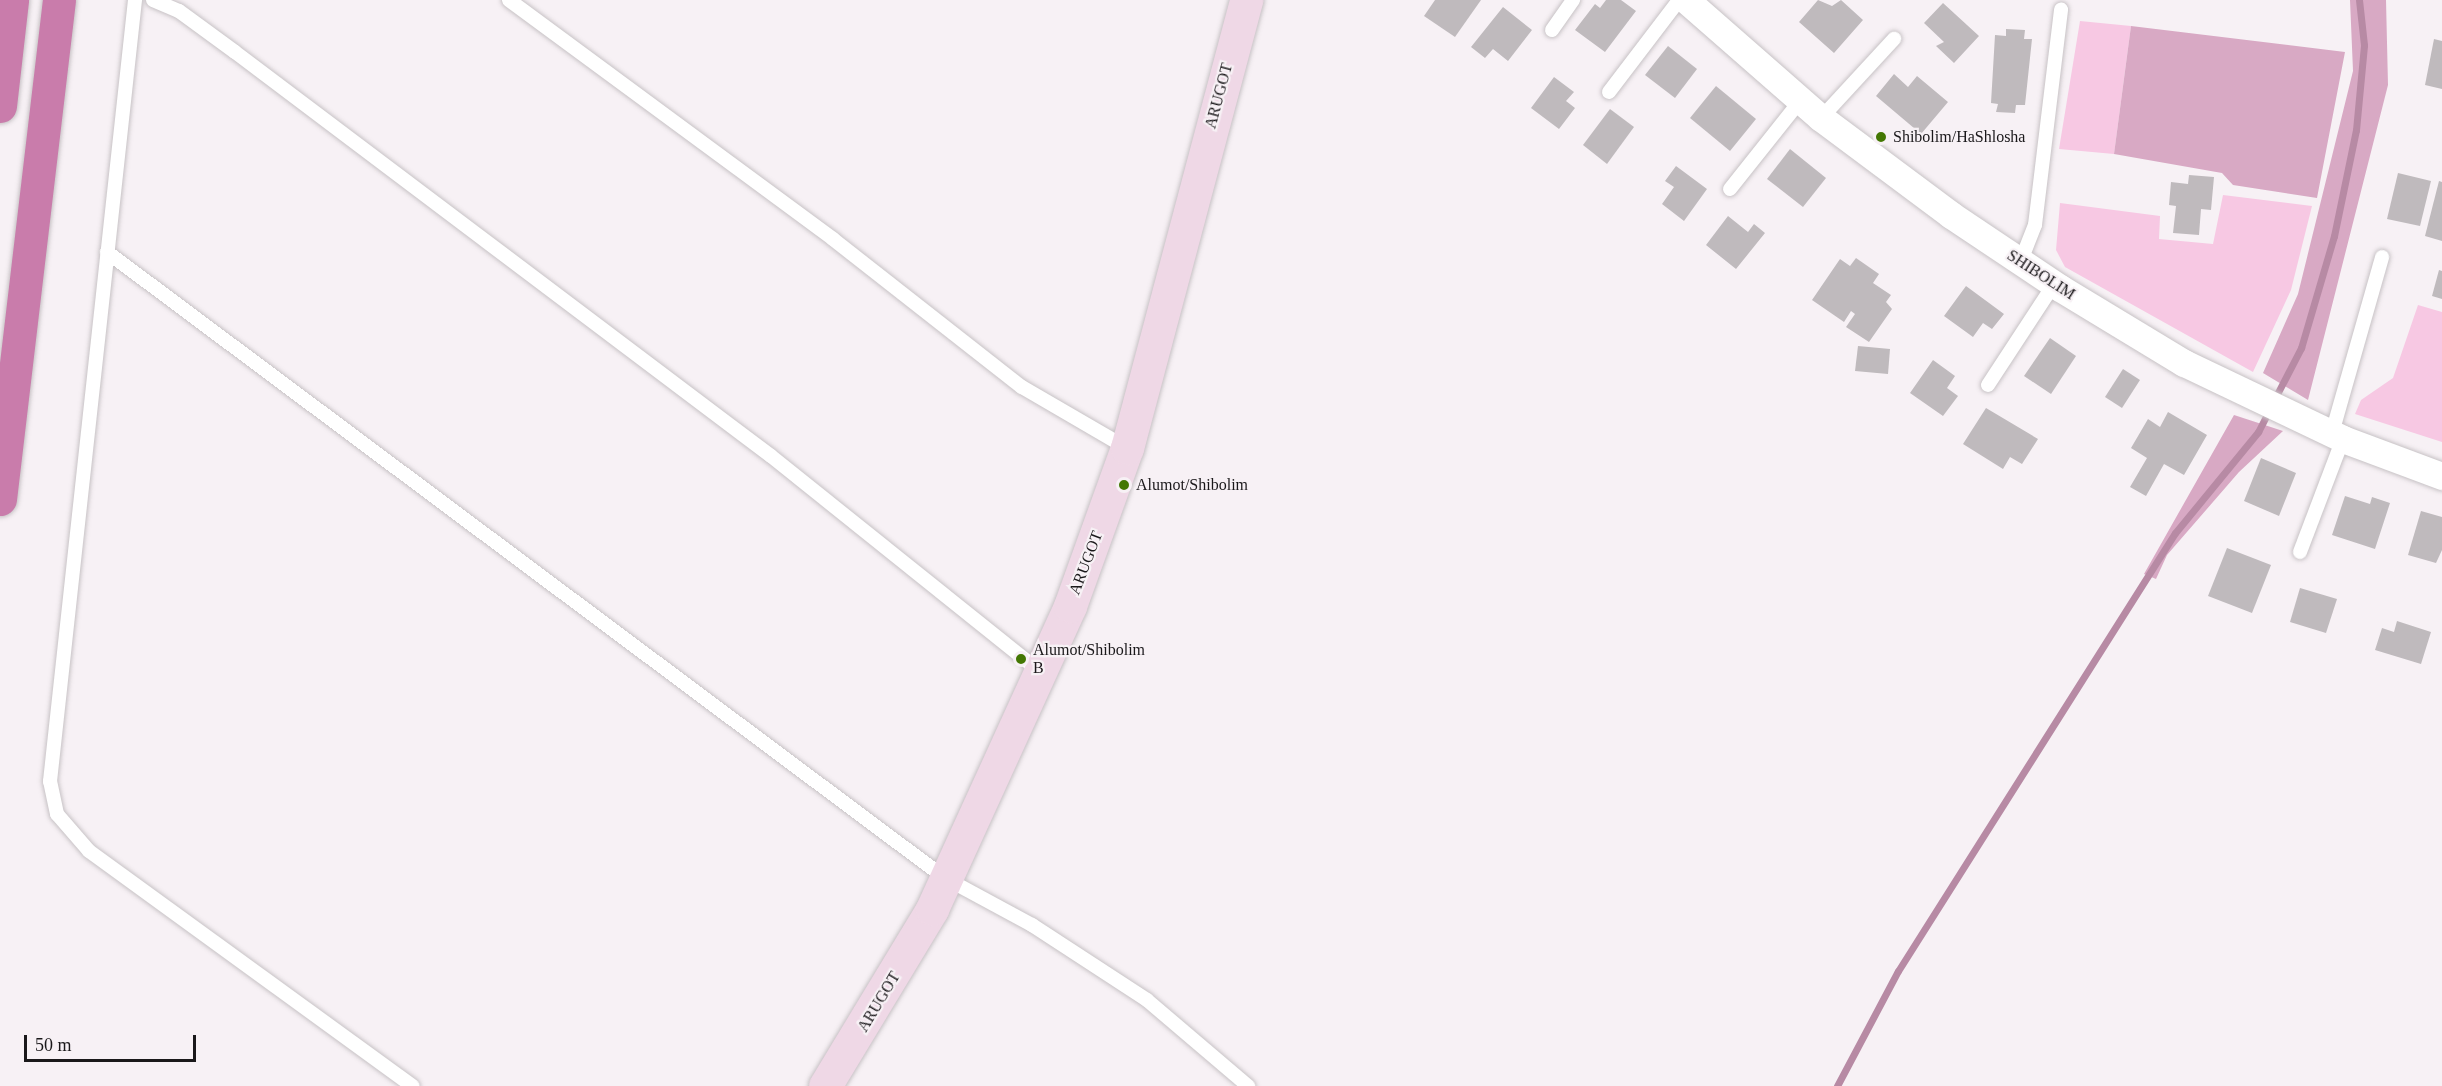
<!DOCTYPE html>
<style>
body{margin:0}
#map{position:relative;width:2442px;height:1086px;overflow:hidden;background:#f7f1f5;font-family:Georgia,serif}
div>[style]{position:absolute}
.green>*{inset:0;background:#f7c8e3}
.forest>*{inset:0;background:#d8a9c4}
.stream>*{height:7px;margin:-3.5px;padding:0 3.5px;transform-origin:3.5px;border-radius:3.5px;background:#b78aa4}
.building>*{inset:0;background:#bfbabd}
.roads{filter:drop-shadow(0 0 2px #c7c2c5) drop-shadow(0 0 2px #c7c2c5)}
.lane>*{height:14px;margin:-7px;padding:0 7px;transform-origin:7px;border-radius:7px;background:#fff}
.street>*{height:27px;margin:-13.5px;padding:0 13.5px;transform-origin:13.5px;border-radius:13.5px;background:#fff}
.secondary>*{height:33px;margin:-16.5px;padding:0 16.5px;transform-origin:16.5px;border-radius:16.5px;background:#efd8e6}
.highway>*{height:33px;margin:-16.5px;padding:0 16.5px;transform-origin:16.5px;border-radius:16.5px;background:#c97cab}
.dots>*{width:16px;height:16px;translate:-50% -50%;box-sizing:border-box;border:3px solid #f7f1f5;border-radius:50%}
span{translate:-50% -50%;white-space:nowrap;text-align:center;line-height:1.15;-webkit-text-stroke:4.5px #f7f1f5;paint-order:stroke}
.street-label{font-size:16px;color:#1a181a}
.poi-label{font-size:16px;color:#1a181a}
.left{translate:0 -50%;text-align:left}
.scale{position:absolute;left:24px;top:1035px;width:172px;height:27px;box-sizing:border-box;border:3px solid #1a181a;border-top:0;padding-left:8px;font-size:18px;line-height:21px;white-space:nowrap;color:#1a181a;-webkit-text-stroke:4px #f7f1f5;paint-order:stroke}
</style>
<div id="map">
<div class="green">
<i style="clip-path:polygon(2080px 21px,2131px 26px,2114px 154px,2059px 149px)"></i>
<i style="clip-path:polygon(2223px 195px,2312px 206px,2291px 290px,2253px 372px,2065px 267px,2056px 250px,2060px 203px,2160px 216px,2159px 239px,2213px 244px)"></i>
<i style="clip-path:polygon(2418px 305px,2442px 312px,2442px 442px,2355px 414px,2361px 400px,2393px 378px)"></i>
</div>
<div class="forest">
<i style="clip-path:polygon(2350px 0,2386px 0,2388px 85px,2308px 400px,2263px 373px,2298px 294px,2353px 71px)"></i>
<i style="clip-path:polygon(2131px 26px,2345px 52px,2317px 198px,2233px 185px,2222px 173px,2114px 154px)"></i>
<i style="clip-path:polygon(2234px 415px,2283px 431px,2239px 472px,2167px 555px,2156px 579px,2144px 574px)"></i>
</div>
<div class="stream">
<i style="left:2274px;top:400px;width:59px;rotate:-62.6deg"></i>
<i style="left:2301px;top:348px;width:117px;rotate:-73.6deg"></i>
<i style="left:2334px;top:236px;width:108px;rotate:-78.3deg"></i>
<i style="left:2356px;top:130px;width:85px;rotate:-84.6deg"></i>
<i style="left:2364px;top:45px;width:45px;rotate:-96.3deg"></i>
<i style="left:1837px;top:1086px;width:130px;rotate:-62.1deg"></i>
<i style="left:1898px;top:971px;width:518px;rotate:-57.69deg"></i>
<i style="left:2175px;top:533px;width:131px;rotate:-50.6deg"></i>
<i style="left:2258px;top:432px;width:25px;rotate:-63deg"></i>
</div>
<div class="building">
<i style="clip-path:polygon(1435px 0,1481px 0,1455px 37px,1424px 16px)"></i>
<i style="clip-path:polygon(1606px 0,1621px 0,1636px 11px,1605px 52px,1575px 30px,1595px 4px,1600px 8px)"></i>
<i style="clip-path:polygon(1818px 0,1832px 6px,1841px 0,1863px 20px,1834px 53px,1799px 22px)"></i>
<i style="clip-path:polygon(1943px 3px,1979px 36px,1954px 63px,1936px 46px,1944px 42px,1924px 23px)"></i>
<i style="clip-path:polygon(1503px 7px,1532px 30px,1508px 61px,1493px 49px,1485px 58px,1471px 47px)"></i>
<i style="clip-path:polygon(2006px 29px,2025px 30px,2024px 39px,2032px 39px,2025px 105px,2016px 105px,2015px 113px,1996px 112px,1998px 104px,1991px 103px,1995px 35px,2006px 36px)"></i>
<i style="clip-path:polygon(2434px 39px,2442px 41px,2442px 89px,2425px 85px)"></i>
<i style="clip-path:polygon(1668px 46px,1697px 69px,1675px 98px,1645px 75px)"></i>
<i style="clip-path:polygon(1894px 74px,1908px 87px,1917px 76px,1948px 102px,1921px 134px,1876px 96px)"></i>
<i style="clip-path:polygon(1554px 77px,1574px 92px,1566px 101px,1575px 108px,1559px 129px,1531px 108px)"></i>
<i style="clip-path:polygon(1716px 86px,1756px 119px,1730px 151px,1690px 118px)"></i>
<i style="clip-path:polygon(1610px 109px,1634px 127px,1607px 164px,1583px 145px)"></i>
<i style="clip-path:polygon(1790px 149px,1826px 178px,1803px 207px,1767px 179px)"></i>
<i style="clip-path:polygon(1676px 166px,1707px 189px,1684px 221px,1662px 204px,1674px 187px,1665px 181px)"></i>
<i style="clip-path:polygon(2398px 173px,2431px 181px,2420px 226px,2387px 219px)"></i>
<i style="clip-path:polygon(2189px 175px,2214px 177px,2211px 210px,2201px 209px,2199px 235px,2173px 233px,2176px 206px,2169px 205px,2171px 182px,2188px 184px)"></i>
<i style="clip-path:polygon(2439px 181px,2442px 182px,2442px 241px,2425px 236px)"></i>
<i style="clip-path:polygon(1728px 216px,1748px 232px,1754px 224px,1765px 233px,1736px 269px,1706px 245px)"></i>
<i style="clip-path:polygon(1856px 258px,1879px 274px,1873px 283px,1891px 295px,1886px 302px,1892px 309px,1869px 342px,1846px 327px,1855px 314px,1851px 311px,1844px 322px,1812px 300px,1840px 259px,1850px 266px)"></i>
<i style="clip-path:polygon(2439px 270px,2442px 271px,2442px 299px,2432px 296px)"></i>
<i style="clip-path:polygon(1966px 286px,2004px 314px,1992px 329px,1983px 323px,1973px 337px,1944px 316px)"></i>
<i style="clip-path:polygon(2050px 338px,2076px 356px,2051px 394px,2024px 376px)"></i>
<i style="clip-path:polygon(1858px 346px,1890px 349px,1888px 374px,1855px 371px)"></i>
<i style="clip-path:polygon(1933px 360px,1955px 376px,1947px 388px,1958px 396px,1943px 416px,1910px 393px)"></i>
<i style="clip-path:polygon(2123px 369px,2140px 380px,2122px 408px,2105px 397px)"></i>
<i style="clip-path:polygon(1986px 408px,2038px 439px,2022px 464px,2010px 457px,2003px 469px,1963px 444px)"></i>
<i style="clip-path:polygon(2168px 412px,2207px 435px,2184px 475px,2164px 464px,2146px 496px,2130px 487px,2147px 458px,2131px 448px,2148px 419px,2160px 427px)"></i>
<i style="clip-path:polygon(2261px 458px,2296px 473px,2279px 516px,2244px 501px)"></i>
<i style="clip-path:polygon(2345px 496px,2370px 504px,2372px 497px,2390px 503px,2375px 549px,2332px 535px)"></i>
<i style="clip-path:polygon(2421px 511px,2442px 517px,2442px 550px,2436px 563px,2408px 555px)"></i>
<i style="clip-path:polygon(2227px 548px,2271px 565px,2252px 613px,2208px 596px)"></i>
<i style="clip-path:polygon(2300px 588px,2337px 599px,2326px 633px,2290px 622px)"></i>
<i style="clip-path:polygon(2397px 621px,2431px 632px,2421px 664px,2375px 650px,2382px 628px,2394px 632px)"></i>
</div>
<div class="roads">
<div class="lane">
<i style="left:135px;top:0;width:786px;rotate:96.21deg"></i>
<i style="left:50px;top:781px;width:34px;rotate:78deg"></i>
<i style="left:57px;top:814px;width:49px;rotate:49.1deg"></i>
<i style="left:89px;top:851px;width:400px;rotate:36deg"></i>
<i style="left:153px;top:0;width:28px;rotate:23deg"></i>
<i style="left:179px;top:11px;width:69px;rotate:36.2deg"></i>
<i style="left:235px;top:52px;width:671px;rotate:37.01deg"></i>
<i style="left:771px;top:456px;width:346px;rotate:38.7deg"></i>
<i style="left:509px;top:0;width:403px;rotate:36.4deg"></i>
<i style="left:833px;top:239px;width:240px;rotate:38.1deg"></i>
<i style="left:1022px;top:387px;width:121px;rotate:30.2deg"></i>
<i style="left:1552px;top:30px;width:37px;rotate:-55deg"></i>
<i style="left:1609px;top:92px;width:116px;rotate:-52.7deg"></i>
<i style="left:1821px;top:118px;width:108px;rotate:-47.3deg"></i>
<i style="left:1730px;top:189px;width:112px;rotate:-51.5deg"></i>
<i style="left:107px;top:252px;width:1046px;rotate:36.76deg"></i>
<i style="left:945px;top:878px;width:99px;rotate:28.4deg"></i>
<i style="left:1032px;top:925px;width:137px;rotate:33.1deg"></i>
<i style="left:1147px;top:1000px;width:133px;rotate:40.4deg"></i>
<i style="left:2020px;top:263px;width:41px;rotate:-68.5deg"></i>
<i style="left:2035px;top:225px;width:217px;rotate:-83.1deg"></i>
<i style="left:1988px;top:385px;width:121px;rotate:-56.8deg"></i>
<i style="left:2332px;top:433px;width:183px;rotate:-74.1deg"></i>
<i style="left:2300px;top:552px;width:121px;rotate:-69.2deg"></i>
</div>
<div class="street">
<i style="left:1686px;top:0;width:179px;rotate:41.2deg"></i>
<i style="left:1821px;top:118px;width:162px;rotate:36.7deg"></i>
<i style="left:1951px;top:215px;width:131px;rotate:33.8deg"></i>
<i style="left:2060px;top:288px;width:145px;rotate:31.2deg"></i>
<i style="left:2184px;top:363px;width:176px;rotate:25.5deg"></i>
<i style="left:2343px;top:439px;width:106px;rotate:20.5deg"></i>
</div>
<div class="secondary">
<i style="left:825px;top:1086px;width:207px;rotate:-58.8deg"></i>
<i style="left:932px;top:909px;width:333px;rotate:-65.5deg"></i>
<i style="left:1070px;top:606px;width:168px;rotate:-70.2deg"></i>
<i style="left:1127px;top:448px;width:464px;rotate:-75.1deg"></i>
</div>
<div class="highway">
<i style="left:0;top:106px;width:107px;rotate:-83.5deg"></i>
<i style="left:0;top:499px;width:502px;rotate:-83.26deg"></i>
</div>
</div>
<div class="dots">
<i style="left:1881px;top:137px;background:#437703"></i>
<i style="left:1124px;top:485px;background:#437703"></i>
<i style="left:1021px;top:659px;background:#437703"></i>
</div>
<div class="street-label">
<span style="left:1219px;top:96px;rotate:-75deg">ARUGOT</span>
<span style="left:2041px;top:275px;rotate:33deg">SHIBOLIM</span>
<span style="left:1086px;top:563px;rotate:-69deg">ARUGOT</span>
<span style="left:879px;top:1002px;rotate:-59deg">ARUGOT</span>
</div>
<div class="poi-label">
<span class="left" style="left:1893px;top:137px">Shibolim/HaShlosha</span>
<span class="left" style="left:1136px;top:485px">Alumot/Shibolim</span>
<span class="left" style="left:1033px;top:659px">Alumot/Shibolim<br>B</span>
</div>
<div class="scale">50 m</div>
</div>
